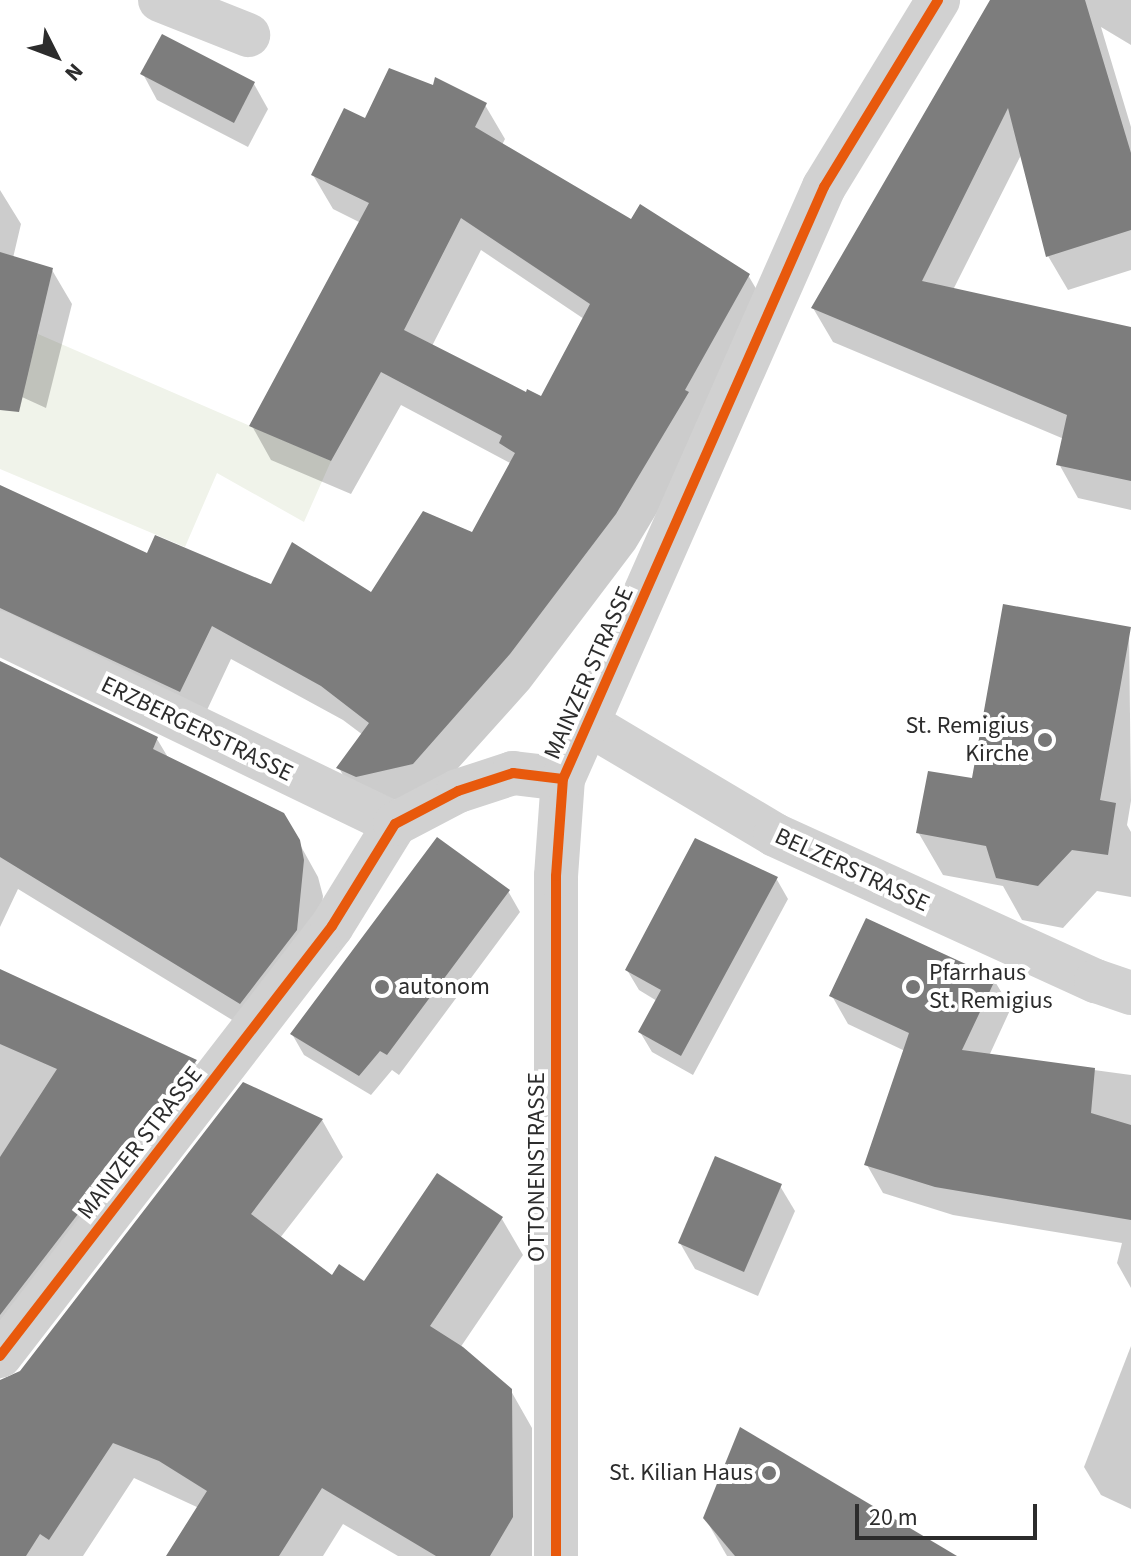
<!DOCTYPE html>
<style>
body{margin:0}
#map{position:relative;width:1131px;height:1556px;overflow:hidden;background:#fff;font-family:"Source Sans 3",sans-serif}
div>[style]{position:absolute}
.green>*{inset:0;background:#f0f3ea}
.shadow>*{inset:0;background:#0003}
.building>*{inset:0;background:#7d7d7d}
.minor>*{height:44px;margin:-22px;padding:0 22px;transform-origin:22px;border-radius:22px;background:#d1d1d1}
.cycleway>*{height:10px;margin:-5px;padding:0 5px;transform-origin:5px;border-radius:5px;background:#e8590c}
.dots>*{width:22px;height:22px;translate:-50% -50%;box-sizing:border-box;border:4px solid #fff;border-radius:50%}
span{translate:-50% -50%;white-space:nowrap;text-align:center;line-height:1.15;-webkit-text-stroke:8px #fff;paint-order:stroke}
.street-label{font-size:24px;color:#2c2c2c}
.poi-label{font-size:24px;color:#2c2c2c}
.right{translate:-100% -50%;text-align:right}
.left{translate:0 -50%;text-align:left}
.north{position:absolute;left:16px;top:16px;width:80px;height:80px;-webkit-text-stroke:6px #fff;paint-order:stroke;rotate:132deg;font-size:22px;font-weight:700;line-height:32px;text-align:center;color:#2c2c2c}
.north::after{content:'';display:block;margin:auto;width:28px;height:36px;background:#2c2c2c;clip-path:polygon(50% 0,100% 100%,50% 72%,0 100%)}
.scale{position:absolute;left:855px;top:1504px;width:182px;height:36px;box-sizing:border-box;border:4px solid #2c2c2c;border-top:0;padding-left:10px;font-size:24px;line-height:28px;white-space:nowrap;color:#2c2c2c;-webkit-text-stroke:6px #fff;paint-order:stroke}
</style>
<div id="map">
<div class="green">
<i style="clip-path:polygon(38px 334px,331px 461px,304px 522px,217px 473px,185px 547px,0 469px,0 363px,27px 375px)"></i>
</div>
<div class="shadow">
<i style="clip-path:polygon(992px 0,1131px 0,1131px 45px,1101px 27px,1131px 127px,1131px 270px,1068px 290px,1048px 256px,1022px 153px,953px 290px,1131px 329px,1131px 510px,1078px 498px,1059px 464px,1064px 439px,833px 342px,813px 308px)"></i>
<i style="clip-path:polygon(143px 74px,254px 84px,268px 109px,248px 147px,157px 100px)"></i>
<i style="clip-path:polygon(evenodd,485px 105px,505px 139px,502px 145px,632px 222px,748px 275px,768px 309px,708px 428px,635px 549px,529px 689px,432px 797px,358px 802px,339px 768px,363px 735px,343px 720px,231px 659px,200px 725px,0 652px,0 488px,148px 555px,272px 587px,372px 595px,473px 535px,512px 464px,401px 405px,351px 494px,271px 460px,252px 426px,361px 223px,333px 209px,313px 175px,366px 121px,485px 105px,481px 250px,584px 319px,542px 398px,527px 395px,432px 346px,481px 250px)"></i>
<i style="clip-path:polygon(0 190px,21px 224px,13px 258px,52px 270px,72px 304px,46px 408px,0 387px)"></i>
<i style="clip-path:polygon(1129px 628px,1131px 801px,1127px 825px,1131px 832px,1131px 897px,1097px 891px,1063px 928px,1022px 920px,1003px 886px,943px 875px,918px 832px)"></i>
<i style="clip-path:polygon(0 663px,157px 739px,169px 759px,283px 814px,318px 877px,323px 896px,316px 965px,260px 1037px,18px 889px,0 927px)"></i>
<i style="clip-path:polygon(776px 878px,788px 899px,693px 1075px,652px 1052px,640px 1032px,657px 1001px,639px 990px,627px 970px)"></i>
<i style="clip-path:polygon(508px 891px,520px 912px,399px 1075px,392px 1070px,371px 1095px,304px 1055px,292px 1034px)"></i>
<i style="clip-path:polygon(0 971px,195px 1062px,216px 1098px,0 1379px)"></i>
<i style="clip-path:polygon(994px 980px,1011px 1008px,989px 1056px,1131px 1075px,1131px 1288px,1117px 1263px,1122px 1243px,953px 1215px,883px 1193px,867px 1165px,905px 1051px,848px 1024px,832px 996px)"></i>
<i style="clip-path:polygon(322px 1120px,343px 1157px,280px 1238px,333px 1278px,364px 1284px,502px 1219px,523px 1255px,460px 1348px,511px 1391px,532px 1428px,532px 1556px,398px 1556px,343px 1524px,323px 1556px,168px 1556px,199px 1508px,134px 1478px,83px 1556px,0 1556px,0 1382px,9px 1381px)"></i>
<i style="clip-path:polygon(780px 1186px,795px 1211px,758px 1296px,695px 1269px,680px 1243px)"></i>
<i style="clip-path:polygon(1131px 1346px,1131px 1509px,1101px 1495px,1084px 1467px)"></i>
<i style="clip-path:polygon(705px 1518px,946px 1556px,727px 1556px)"></i>
</div>
<div class="building">
<i style="clip-path:polygon(990px 0,1085px 0,1131px 153px,1131px 230px,1046px 257px,1008px 108px,922px 281px,1131px 327px,1131px 481px,1056px 465px,1067px 415px,811px 308px)"></i>
<i style="clip-path:polygon(162px 34px,255px 82px,234px 123px,140px 74px)"></i>
<i style="clip-path:polygon(evenodd,389px 68px,433px 85px,435px 77px,487px 103px,475px 127px,631px 219px,640px 204px,750px 274px,685px 390px,689px 392px,616px 514px,510px 654px,413px 764px,356px 777px,336px 768px,369px 723px,321px 686px,212px 626px,180px 692px,0 608px,0 485px,147px 553px,155px 535px,271px 584px,292px 542px,371px 592px,423px 511px,472px 532px,515px 453px,499px 443px,502px 436px,381px 372px,331px 461px,249px 426px,369px 203px,311px 175px,344px 108px,365px 118px,389px 68px,461px 218px,590px 304px,541px 396px,527px 389px,526px 392px,404px 330px,461px 218px)"></i>
<i style="clip-path:polygon(0 252px,53px 268px,19px 412px,0 410px)"></i>
<i style="clip-path:polygon(1003px 604px,1131px 627px,1100px 800px,1116px 803px,1108px 855px,1072px 850px,1038px 886px,996px 878px,986px 846px,916px 833px,928px 771px,972px 778px)"></i>
<i style="clip-path:polygon(0 661px,158px 737px,153px 749px,284px 813px,300px 840px,304px 860px,297px 930px,240px 1004px,0 857px)"></i>
<i style="clip-path:polygon(437px 837px,510px 890px,387px 1055px,380px 1051px,359px 1076px,290px 1034px)"></i>
<i style="clip-path:polygon(695px 838px,778px 877px,681px 1056px,638px 1032px,661px 990px,625px 970px)"></i>
<i style="clip-path:polygon(866px 918px,996px 978px,962px 1050px,1095px 1068px,1091px 1113px,1131px 1125px,1131px 1220px,935px 1187px,864px 1165px,909px 1033px,829px 996px)"></i>
<i style="clip-path:polygon(0 969px,197px 1060px,0 1315px,0 1157px,57px 1069px,0 1044px)"></i>
<i style="clip-path:polygon(243px 1082px,323px 1119px,251px 1214px,332px 1275px,339px 1264px,364px 1281px,437px 1173px,503px 1217px,430px 1326px,463px 1347px,512px 1389px,513px 1517px,490px 1556px,436px 1556px,322px 1488px,279px 1556px,166px 1556px,207px 1491px,159px 1461px,113px 1443px,49px 1540px,40px 1534px,26px 1556px,0 1556px,0 1380px,20px 1371px)"></i>
<i style="clip-path:polygon(715px 1156px,782px 1184px,744px 1272px,678px 1243px)"></i>
<i style="clip-path:polygon(740px 1427px,957px 1556px,735px 1556px,703px 1518px)"></i>
</div>
<div class="minor">
<i style="left:160px;top:0;width:95px;rotate:21.7deg"></i>
<i style="left:0;top:633px;width:439px;rotate:25.8deg"></i>
<i style="left:585px;top:722px;width:221px;rotate:30.7deg"></i>
<i style="left:775px;top:835px;width:353px;rotate:24.5deg"></i>
<i style="left:1096px;top:981px;width:37px;rotate:19deg"></i>
<i style="left:0;top:1356px;width:543px;rotate:-52.33deg"></i>
<i style="left:332px;top:926px;width:120px;rotate:-58.3deg"></i>
<i style="left:395px;top:824px;width:71px;rotate:-27.6deg"></i>
<i style="left:458px;top:791px;width:58px;rotate:-18.1deg"></i>
<i style="left:513px;top:773px;width:50px;rotate:6.8deg"></i>
<i style="left:556px;top:1556px;width:680px;rotate:-90deg"></i>
<i style="left:556px;top:876px;width:97px;rotate:-85.9deg"></i>
<i style="left:563px;top:779px;width:647px;rotate:-66.21deg"></i>
<i style="left:824px;top:187px;width:219px;rotate:-58.6deg"></i>
</div>
<div class="cycleway">
<i style="left:0;top:1356px;width:543px;rotate:-52.33deg"></i>
<i style="left:332px;top:926px;width:120px;rotate:-58.3deg"></i>
<i style="left:395px;top:824px;width:71px;rotate:-27.6deg"></i>
<i style="left:458px;top:791px;width:58px;rotate:-18.1deg"></i>
<i style="left:513px;top:773px;width:50px;rotate:6.8deg"></i>
<i style="left:556px;top:1556px;width:680px;rotate:-90deg"></i>
<i style="left:556px;top:876px;width:97px;rotate:-85.9deg"></i>
<i style="left:563px;top:779px;width:647px;rotate:-66.21deg"></i>
<i style="left:824px;top:187px;width:219px;rotate:-58.6deg"></i>
</div>
<div class="dots">
<i style="left:1045px;top:740px;background:#767676"></i>
<i style="left:382px;top:987px;background:#767676"></i>
<i style="left:913px;top:987px;background:#767676"></i>
<i style="left:769px;top:1473px;background:#767676"></i>
</div>
<div class="street-label">
<span style="left:589px;top:673px;rotate:-66deg">MAINZER STRASSE</span>
<span style="left:197px;top:729px;rotate:26deg">ERZBERGERSTRASSE</span>
<span style="left:852px;top:870px;rotate:25deg">BELZERSTRASSE</span>
<span style="left:140px;top:1143px;rotate:-52deg">MAINZER STRASSE</span>
<span style="left:537px;top:1167px;rotate:-90deg">OTTONENSTRASSE</span>
</div>
<div class="poi-label">
<span class="right" style="left:1029px;top:740px">St. Remigius<br>Kirche</span>
<span class="left" style="left:929px;top:987px">Pfarrhaus<br>St. Remigius</span>
<span class="left" style="left:398px;top:987px">autonom</span>
<span class="right" style="left:753px;top:1473px">St. Kilian Haus</span>
</div>
<div class="north">N</div>
<div class="scale">20 m</div>
</div>
